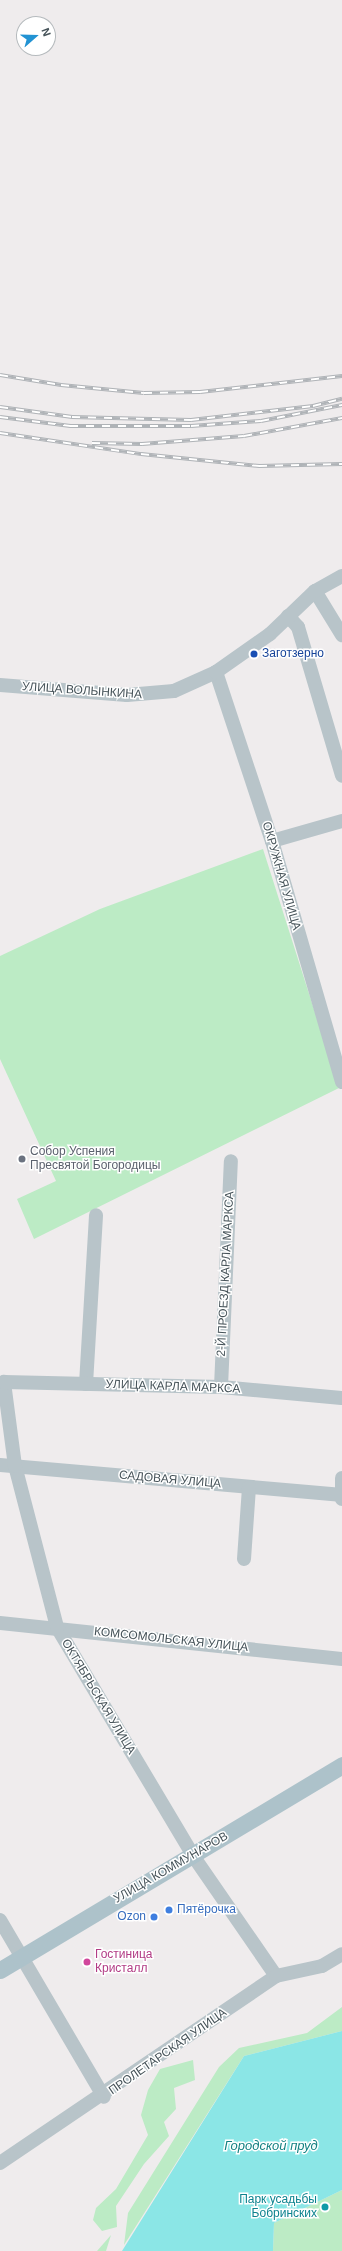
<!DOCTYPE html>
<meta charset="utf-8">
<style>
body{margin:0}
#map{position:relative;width:342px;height:2251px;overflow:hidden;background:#efeced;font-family:Helvetica,sans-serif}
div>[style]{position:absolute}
.green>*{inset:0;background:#bcebc5}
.water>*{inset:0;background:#8be6e6}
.minor>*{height:14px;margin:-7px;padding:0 7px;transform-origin:7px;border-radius:7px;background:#b8c4c9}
.major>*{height:17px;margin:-8.5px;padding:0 8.5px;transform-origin:8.5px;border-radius:8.5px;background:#adc2ca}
.rail>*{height:4px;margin-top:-2px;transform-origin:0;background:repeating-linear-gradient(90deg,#fff 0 8px,#afb3b7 0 16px);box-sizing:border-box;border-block:1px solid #afb3b7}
.dots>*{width:11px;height:11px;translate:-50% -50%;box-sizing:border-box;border:2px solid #fff;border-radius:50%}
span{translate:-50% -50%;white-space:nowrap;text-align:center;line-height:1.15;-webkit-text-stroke:3px #fff;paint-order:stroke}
.transit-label{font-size:12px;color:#164399}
.left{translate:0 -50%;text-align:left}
.street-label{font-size:12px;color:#465359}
.worship-label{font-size:12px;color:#5b616d}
.shop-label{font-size:12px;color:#366cbe}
.right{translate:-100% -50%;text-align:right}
.hotel-label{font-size:12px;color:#b23c85}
.culture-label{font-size:12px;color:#0d838f}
.water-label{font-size:13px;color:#138182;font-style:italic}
.north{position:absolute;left:16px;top:16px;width:40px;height:40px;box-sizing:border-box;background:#fff;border:1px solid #b5babd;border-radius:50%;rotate:70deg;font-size:11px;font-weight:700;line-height:16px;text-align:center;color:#465359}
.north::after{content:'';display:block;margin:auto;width:14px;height:18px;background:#2293d3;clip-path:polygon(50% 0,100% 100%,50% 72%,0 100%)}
</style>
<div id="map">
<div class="green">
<i style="clip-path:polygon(263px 849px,339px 1088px,34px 1239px,17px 1199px,56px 1181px,0 1059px,0 956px,100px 909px)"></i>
<i style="clip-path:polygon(342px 2007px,342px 2031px,244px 2056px,124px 2245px,128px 2213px,219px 2067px,239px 2048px,307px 2033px)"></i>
<i style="clip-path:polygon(193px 2060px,195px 2080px,174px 2088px,176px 2109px,164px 2122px,169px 2136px,144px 2164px,116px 2206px,117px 2227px,102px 2231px,93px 2220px,96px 2208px,116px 2189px,148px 2135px,141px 2115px,148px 2090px,160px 2069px)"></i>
<i style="clip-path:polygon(342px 2190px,342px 2251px,273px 2251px,274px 2223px)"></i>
<i style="clip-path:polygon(111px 2235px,106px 2251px,97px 2251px)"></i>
</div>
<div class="water">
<i style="clip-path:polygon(342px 2031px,342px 2190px,274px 2223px,273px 2251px,122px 2251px,244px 2056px)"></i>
</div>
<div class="minor">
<i style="left:315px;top:591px;width:52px;rotate:58.5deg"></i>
<i style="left:288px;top:616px;width:15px;rotate:48deg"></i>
<i style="left:298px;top:627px;width:155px;rotate:73.5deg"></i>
<i style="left:216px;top:672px;width:178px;rotate:71.7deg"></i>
<i style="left:272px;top:841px;width:251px;rotate:73.8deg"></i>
<i style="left:0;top:685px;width:127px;rotate:4.5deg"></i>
<i style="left:127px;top:695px;width:47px;rotate:-4.9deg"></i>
<i style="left:174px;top:691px;width:46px;rotate:-24.3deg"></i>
<i style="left:216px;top:672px;width:66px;rotate:-35.1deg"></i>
<i style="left:270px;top:634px;width:62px;rotate:-43.7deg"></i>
<i style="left:315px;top:591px;width:31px;rotate:-29deg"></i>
<i style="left:272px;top:841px;width:73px;rotate:-15.9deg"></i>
<i style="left:86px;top:1384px;width:169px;rotate:-86.6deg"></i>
<i style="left:221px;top:1387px;width:226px;rotate:-87.5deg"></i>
<i style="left:0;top:1465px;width:341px;rotate:5deg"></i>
<i style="left:342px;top:1478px;width:21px;rotate:90deg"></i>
<i style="left:244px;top:1559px;width:72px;rotate:-86deg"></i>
<i style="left:0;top:1623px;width:344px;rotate:6deg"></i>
<i style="left:0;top:1920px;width:205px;rotate:59.6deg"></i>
<i style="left:276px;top:1976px;width:145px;rotate:-124.6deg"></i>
<i style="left:194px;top:1857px;width:268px;rotate:-120.8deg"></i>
<i style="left:57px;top:1627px;width:166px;rotate:-104.6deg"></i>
<i style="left:15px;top:1466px;width:85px;rotate:-97.5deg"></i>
<i style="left:4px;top:1382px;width:217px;rotate:1.3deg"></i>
<i style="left:221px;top:1387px;width:121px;rotate:5.2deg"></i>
<i style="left:0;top:2163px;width:333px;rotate:-34.1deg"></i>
<i style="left:276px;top:1976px;width:47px;rotate:-12.3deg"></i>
<i style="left:322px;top:1966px;width:23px;rotate:-31deg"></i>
</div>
<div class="major">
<i style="left:0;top:1970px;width:399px;rotate:-30.9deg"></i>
</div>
<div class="rail">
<i style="left:0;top:375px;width:62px;rotate:9.3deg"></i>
<i style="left:61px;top:385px;width:83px;rotate:5.5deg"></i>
<i style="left:144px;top:393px;width:56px;rotate:-1deg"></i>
<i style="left:200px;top:392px;width:143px;rotate:-6.4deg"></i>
<i style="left:0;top:407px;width:73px;rotate:7.9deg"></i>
<i style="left:72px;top:417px;width:119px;rotate:1.4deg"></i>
<i style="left:191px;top:420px;width:123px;rotate:-6.5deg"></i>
<i style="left:313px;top:406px;width:30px;rotate:-14deg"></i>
<i style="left:0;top:417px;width:71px;rotate:7.3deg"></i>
<i style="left:70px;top:426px;width:121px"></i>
<i style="left:191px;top:426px;width:70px;rotate:-4.1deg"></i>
<i style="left:261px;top:421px;width:83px;rotate:-11.2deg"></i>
<i style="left:0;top:433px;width:143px;rotate:8.5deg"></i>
<i style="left:141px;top:454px;width:119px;rotate:5.8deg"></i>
<i style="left:259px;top:466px;width:83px;rotate:-1.4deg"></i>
<i style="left:92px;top:443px;width:50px;rotate:1.1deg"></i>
<i style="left:142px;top:444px;width:102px;rotate:-4.5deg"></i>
<i style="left:244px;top:436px;width:100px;rotate:-10.4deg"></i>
</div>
<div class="dots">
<i style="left:254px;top:654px;background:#1a4fb4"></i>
<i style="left:22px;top:1159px;background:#6b7280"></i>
<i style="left:169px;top:1910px;background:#3f7fe0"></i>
<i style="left:154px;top:1917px;background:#3f7fe0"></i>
<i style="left:87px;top:1962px;background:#d1479c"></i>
<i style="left:325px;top:2207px;background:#0f9aa8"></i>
</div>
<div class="transit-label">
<span class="left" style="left:262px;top:654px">Заготзерно</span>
</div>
<div class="street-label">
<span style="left:82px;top:691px;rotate:4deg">УЛИЦА ВОЛЫНКИНА</span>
<span style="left:281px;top:876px;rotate:74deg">ОКРУЖНАЯ УЛИЦА</span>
<span style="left:226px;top:1274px;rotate:-87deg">2-Й ПРОЕЗД КАРЛА МАРКСА</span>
<span style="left:173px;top:1387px;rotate:2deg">УЛИЦА КАРЛА МАРКСА</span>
<span style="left:170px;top:1480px;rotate:5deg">САДОВАЯ УЛИЦА</span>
<span style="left:171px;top:1640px;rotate:6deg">КОМСОМОЛЬСКАЯ УЛИЦА</span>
<span style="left:98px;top:1697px;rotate:59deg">ОКТЯБРЬСКАЯ УЛИЦА</span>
<span style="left:171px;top:1868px;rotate:-30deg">УЛИЦА КОММУНАРОВ</span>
<span style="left:168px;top:2052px;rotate:-35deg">ПРОЛЕТАРСКАЯ УЛИЦА</span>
</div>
<div class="worship-label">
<span class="left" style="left:30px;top:1159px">Собор Успения<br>Пресвятой Богородицы</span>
</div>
<div class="shop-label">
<span class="left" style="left:177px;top:1910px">Пятёрочка</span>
<span class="right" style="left:146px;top:1917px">Ozon</span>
</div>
<div class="hotel-label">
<span class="left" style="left:95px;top:1962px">Гостиница<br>Кристалл</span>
</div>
<div class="culture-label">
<span class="right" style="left:317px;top:2207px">Парк усадьбы<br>Бобринских</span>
</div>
<div class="water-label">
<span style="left:271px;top:2146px">Городской пруд</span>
</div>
<div class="north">N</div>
</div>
